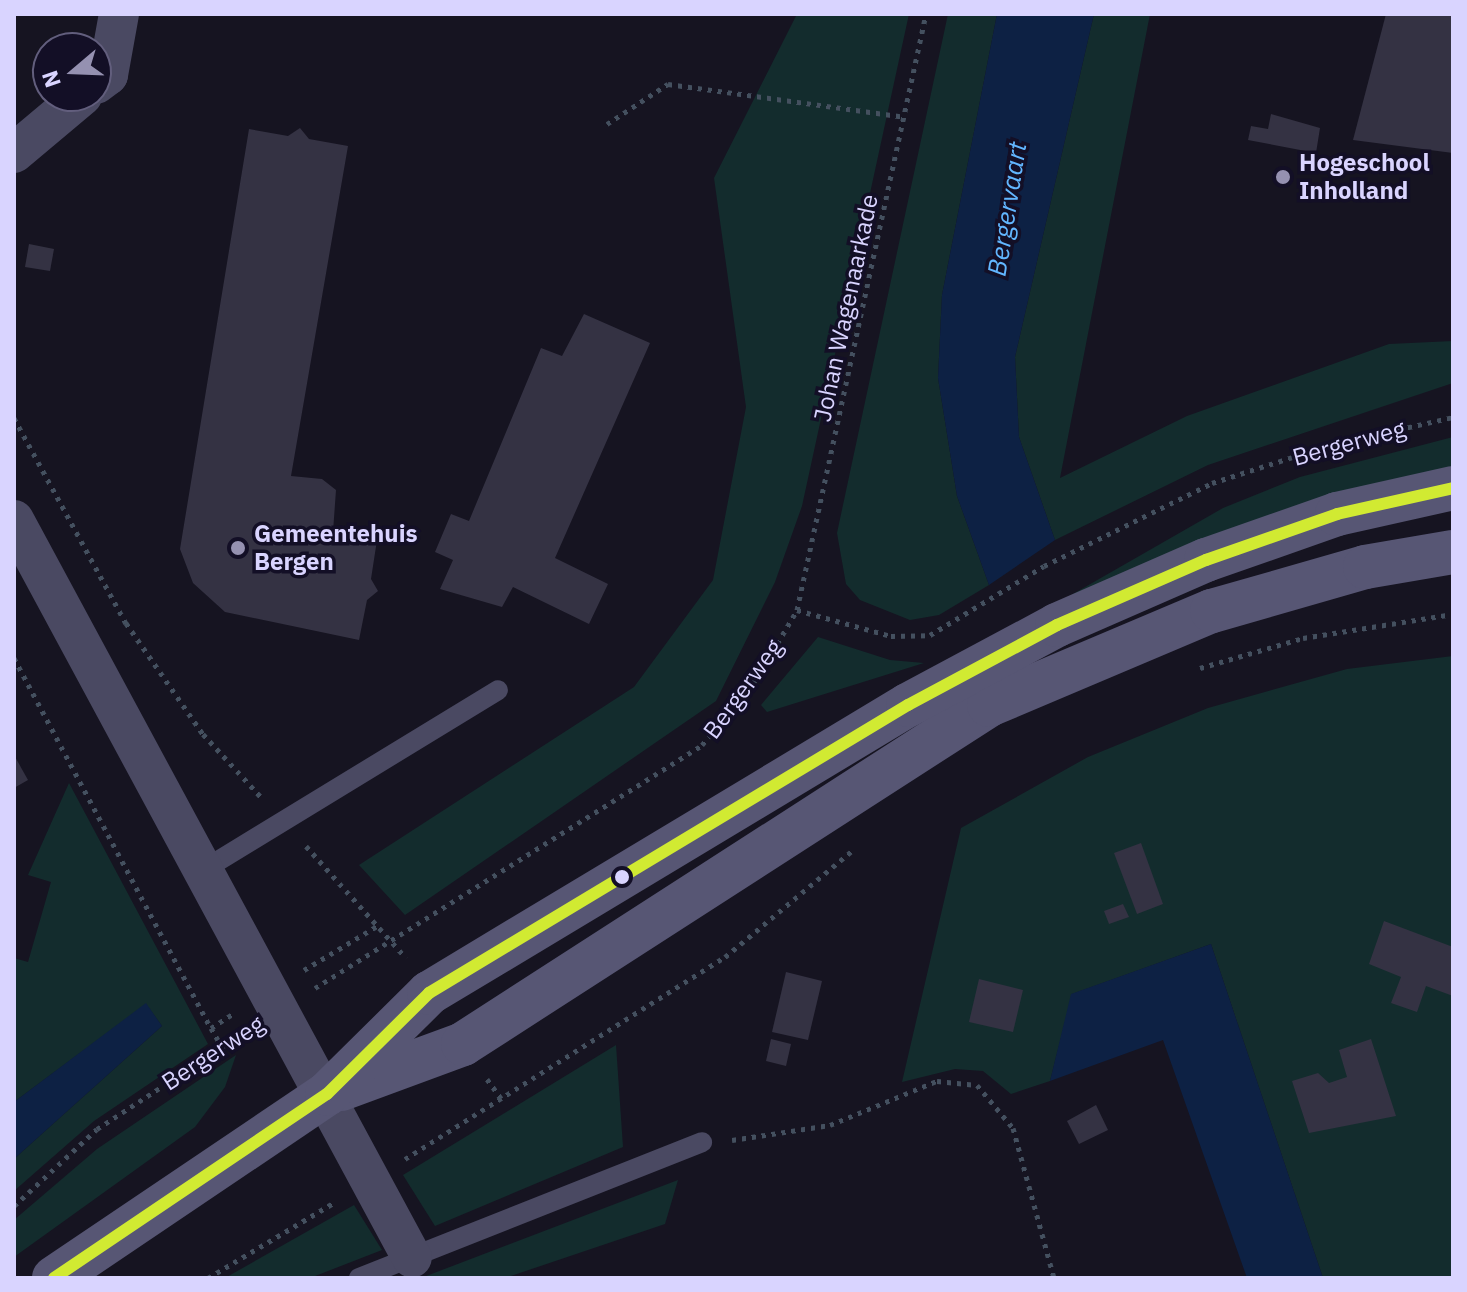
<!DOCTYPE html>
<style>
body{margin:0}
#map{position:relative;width:1467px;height:1292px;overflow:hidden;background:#161421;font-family:"IBM Plex Sans",sans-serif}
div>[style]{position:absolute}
.green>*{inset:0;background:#132c2d}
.water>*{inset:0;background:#0d2144}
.building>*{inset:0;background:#343243}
.path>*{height:5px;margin-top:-2.5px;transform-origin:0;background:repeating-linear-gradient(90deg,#44505f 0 4px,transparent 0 10px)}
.service>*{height:20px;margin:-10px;padding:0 10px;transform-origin:10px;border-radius:10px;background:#4a4962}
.minor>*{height:40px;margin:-20px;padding:0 20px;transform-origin:20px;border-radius:20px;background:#4a4962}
.secondary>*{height:44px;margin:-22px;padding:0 22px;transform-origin:22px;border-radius:22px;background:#575674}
.bus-1>*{height:12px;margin:-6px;padding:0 6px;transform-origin:6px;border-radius:6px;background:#d1ea32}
.dots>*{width:22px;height:22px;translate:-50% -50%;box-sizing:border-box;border:4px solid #130f26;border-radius:50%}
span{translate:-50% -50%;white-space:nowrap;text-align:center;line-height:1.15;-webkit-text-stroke:7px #130f26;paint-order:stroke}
.poi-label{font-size:24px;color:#d9d4ff;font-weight:700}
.left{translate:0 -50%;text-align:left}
.street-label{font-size:24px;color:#d9d4ff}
.water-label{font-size:26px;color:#62b6ff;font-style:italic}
.frame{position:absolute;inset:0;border:16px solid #d9d4ff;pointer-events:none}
.north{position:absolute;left:32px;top:32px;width:80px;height:80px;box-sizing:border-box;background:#130f26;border:2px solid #625e7d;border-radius:50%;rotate:251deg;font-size:22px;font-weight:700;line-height:32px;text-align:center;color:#d9d4ff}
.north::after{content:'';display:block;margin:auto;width:28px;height:36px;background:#9591b1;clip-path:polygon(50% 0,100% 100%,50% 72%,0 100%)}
</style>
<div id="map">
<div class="green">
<i style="clip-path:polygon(797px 14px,909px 14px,802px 506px,775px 582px,716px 701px,405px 915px,359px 865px,634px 687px,713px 580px,746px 407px,714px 178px)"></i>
<i style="clip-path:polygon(948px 14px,997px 14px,942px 295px,938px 378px,957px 496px,989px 585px,939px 615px,910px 620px,860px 600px,846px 584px,837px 533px)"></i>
<i style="clip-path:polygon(1094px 14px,1150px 14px,1060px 478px,1187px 416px,1389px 344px,1453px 341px,1453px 383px,1208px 465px,1055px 540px,1019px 437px,1015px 357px)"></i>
<i style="clip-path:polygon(1453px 437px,1453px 470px,1038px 614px,1223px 508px,1300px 477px)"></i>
<i style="clip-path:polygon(818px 637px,890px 660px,924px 663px,767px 712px,761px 705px)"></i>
<i style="clip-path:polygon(1453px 656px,1453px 1278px,1323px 1278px,1211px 944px,1072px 994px,1050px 1081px,1011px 1094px,983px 1071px,955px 1069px,902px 1082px,961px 828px,1088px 757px,1208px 708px,1347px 669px)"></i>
<i style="clip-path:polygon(69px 783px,208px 1044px,94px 1121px,14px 1191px,14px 1159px,162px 1026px,146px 1004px,14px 1102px,14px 958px,28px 962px,51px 882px,28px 875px)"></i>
<i style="clip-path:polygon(616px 1045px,623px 1147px,435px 1226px,403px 1175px)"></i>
<i style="clip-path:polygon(236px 1055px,225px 1087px,195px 1127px,14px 1257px,14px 1220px,97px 1149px)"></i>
<i style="clip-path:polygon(678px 1180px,665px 1224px,505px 1278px,421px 1278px)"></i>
<i style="clip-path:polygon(354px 1205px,382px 1250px,310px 1278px,225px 1278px)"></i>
</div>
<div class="water">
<i style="clip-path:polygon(997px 14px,1094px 14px,1015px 357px,1019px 437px,1055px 540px,989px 585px,957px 496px,938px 378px,942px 295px)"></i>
<i style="clip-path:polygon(1211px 944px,1323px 1278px,1247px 1278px,1163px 1040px,1050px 1081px,1071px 994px)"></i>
<i style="clip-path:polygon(146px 1003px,162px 1026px,14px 1159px,14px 1102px)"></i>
</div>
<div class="building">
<i style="clip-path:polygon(1386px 14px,1453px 14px,1453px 153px,1353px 140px)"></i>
<i style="clip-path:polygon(1271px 114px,1320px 128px,1316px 153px,1248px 140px,1251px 126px,1268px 129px)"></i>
<i style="clip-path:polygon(300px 128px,309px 139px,348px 146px,291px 476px,322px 479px,336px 490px,333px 532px,377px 540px,371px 579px,378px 591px,367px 600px,359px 640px,225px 612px,193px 583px,180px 549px,249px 129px,288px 136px)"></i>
<i style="clip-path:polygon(29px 244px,54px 249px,50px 271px,25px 267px)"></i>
<i style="clip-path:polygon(584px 314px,650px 343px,555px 558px,608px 584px,589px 624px,513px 587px,502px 607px,440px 589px,453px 560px,435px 552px,451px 514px,469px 521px,541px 348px,562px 356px)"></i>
<i style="clip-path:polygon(14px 755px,28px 780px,14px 788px)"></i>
<i style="clip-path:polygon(1141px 843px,1163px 904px,1137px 914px,1114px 853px)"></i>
<i style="clip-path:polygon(1123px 904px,1129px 917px,1109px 924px,1104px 911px)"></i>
<i style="clip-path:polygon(1384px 921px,1453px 947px,1453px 996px,1426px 986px,1417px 1012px,1391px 1003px,1401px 977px,1369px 964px)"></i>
<i style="clip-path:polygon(786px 972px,822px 981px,808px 1040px,772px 1032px)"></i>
<i style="clip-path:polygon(979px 979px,1023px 990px,1013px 1032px,969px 1022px)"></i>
<i style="clip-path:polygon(771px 1039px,791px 1044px,786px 1066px,766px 1061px)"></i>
<i style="clip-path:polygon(1371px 1039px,1396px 1116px,1309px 1133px,1292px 1081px,1318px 1073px,1329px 1083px,1347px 1077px,1339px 1050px)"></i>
<i style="clip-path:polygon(1096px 1105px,1108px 1130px,1079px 1144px,1067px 1121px)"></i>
</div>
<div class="path">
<i style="left:607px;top:124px;width:73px;rotate:-33.3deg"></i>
<i style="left:668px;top:84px;width:240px;rotate:7.9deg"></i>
<i style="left:14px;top:418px;width:234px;rotate:61.4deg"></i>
<i style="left:126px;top:623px;width:135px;rotate:55.3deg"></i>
<i style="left:203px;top:734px;width:86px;rotate:47.4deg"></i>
<i style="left:797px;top:610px;width:98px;rotate:15.5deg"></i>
<i style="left:891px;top:636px;width:39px;rotate:-1deg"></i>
<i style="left:930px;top:635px;width:133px;rotate:-31.2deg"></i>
<i style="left:1044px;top:566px;width:187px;rotate:-26.3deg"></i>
<i style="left:1212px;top:483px;width:124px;rotate:-17.9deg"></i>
<i style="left:1330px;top:445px;width:126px;rotate:-12.8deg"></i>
<i style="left:14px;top:658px;width:419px;rotate:62deg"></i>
<i style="left:211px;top:1028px;width:27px;rotate:-33deg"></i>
<i style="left:1200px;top:668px;width:107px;rotate:-16.2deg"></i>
<i style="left:1303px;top:638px;width:152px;rotate:-9.1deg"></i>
<i style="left:306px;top:846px;width:150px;rotate:48.2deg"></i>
<i style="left:304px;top:970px;width:87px;rotate:-31deg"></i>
<i style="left:315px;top:988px;width:457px;rotate:-32.1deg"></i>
<i style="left:702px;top:745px;width:87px;rotate:-50.6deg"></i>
<i style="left:757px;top:678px;width:79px;rotate:-59.5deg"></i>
<i style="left:797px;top:610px;width:610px;rotate:-77.79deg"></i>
<i style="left:211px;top:1028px;width:22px;rotate:60deg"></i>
<i style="left:487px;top:1079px;width:24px;rotate:54deg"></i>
<i style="left:732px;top:1140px;width:99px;rotate:-8.7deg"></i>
<i style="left:830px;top:1125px;width:116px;rotate:-22.4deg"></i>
<i style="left:937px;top:1081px;width:40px;rotate:5.7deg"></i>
<i style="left:977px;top:1085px;width:56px;rotate:50.1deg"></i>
<i style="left:1013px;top:1128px;width:156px;rotate:74.7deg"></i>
<i style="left:405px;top:1159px;width:378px;rotate:-32.3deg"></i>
<i style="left:725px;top:957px;width:167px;rotate:-39.9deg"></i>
<i style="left:14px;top:1206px;width:113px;rotate:-42.9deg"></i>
<i style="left:97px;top:1129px;width:173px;rotate:-33.2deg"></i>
<i style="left:208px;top:1278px;width:148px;rotate:-30.9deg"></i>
</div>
<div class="service">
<i style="left:200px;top:872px;width:349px;rotate:-31.4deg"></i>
<i style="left:359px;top:1278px;width:369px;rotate:-21.6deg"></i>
</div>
<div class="minor">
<i style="left:96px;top:84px;width:15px;rotate:-37deg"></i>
<i style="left:108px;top:75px;width:62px;rotate:-79.8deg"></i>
<i style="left:14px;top:153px;width:89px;rotate:-40deg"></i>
<i style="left:14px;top:520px;width:838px;rotate:61.66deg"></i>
</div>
<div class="secondary">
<i style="left:341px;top:1089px;width:130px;rotate:-20.2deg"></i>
<i style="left:463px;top:1044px;width:626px;rotate:-32.8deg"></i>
<i style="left:989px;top:705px;width:242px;rotate:-22.9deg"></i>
<i style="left:1212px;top:611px;width:159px;rotate:-16deg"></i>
<i style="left:1365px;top:567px;width:89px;rotate:-9.7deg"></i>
<i style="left:54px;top:1278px;width:329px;rotate:-34deg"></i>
<i style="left:327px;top:1094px;width:144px;rotate:-44.7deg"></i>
<i style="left:429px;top:993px;width:559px;rotate:-31.02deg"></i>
<i style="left:908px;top:705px;width:169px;rotate:-28.2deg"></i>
<i style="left:1057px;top:625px;width:163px;rotate:-23.6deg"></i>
<i style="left:1206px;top:560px;width:139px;rotate:-19.3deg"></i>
<i style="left:1337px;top:514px;width:119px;rotate:-12.6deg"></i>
</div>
<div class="bus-1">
<i style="left:54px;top:1278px;width:329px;rotate:-34deg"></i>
<i style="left:327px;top:1094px;width:144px;rotate:-44.7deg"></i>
<i style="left:429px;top:993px;width:559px;rotate:-31.02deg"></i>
<i style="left:908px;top:705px;width:169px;rotate:-28.2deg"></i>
<i style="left:1057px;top:625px;width:163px;rotate:-23.6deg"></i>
<i style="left:1206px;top:560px;width:139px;rotate:-19.3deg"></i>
<i style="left:1337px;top:514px;width:119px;rotate:-12.6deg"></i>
</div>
<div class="dots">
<i style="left:1283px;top:177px;background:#9591b1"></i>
<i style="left:238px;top:548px;background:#9591b1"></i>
<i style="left:622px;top:877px;background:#d9d4ff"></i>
</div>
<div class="poi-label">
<span class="left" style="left:1299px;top:177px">Hogeschool<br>Inholland</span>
<span class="left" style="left:254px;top:548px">Gemeentehuis<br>Bergen</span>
</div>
<div class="street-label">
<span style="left:846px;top:308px;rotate:-78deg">Johan Wagenaarkade</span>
<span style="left:1349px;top:443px;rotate:-15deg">Bergerweg</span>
<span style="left:743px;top:689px;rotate:-54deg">Bergerweg</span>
<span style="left:213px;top:1053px;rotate:-33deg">Bergerweg</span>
</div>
<div class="water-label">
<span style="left:1007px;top:209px;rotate:-81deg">Bergervaart</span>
</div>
<div class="frame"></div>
<div class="north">N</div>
</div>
